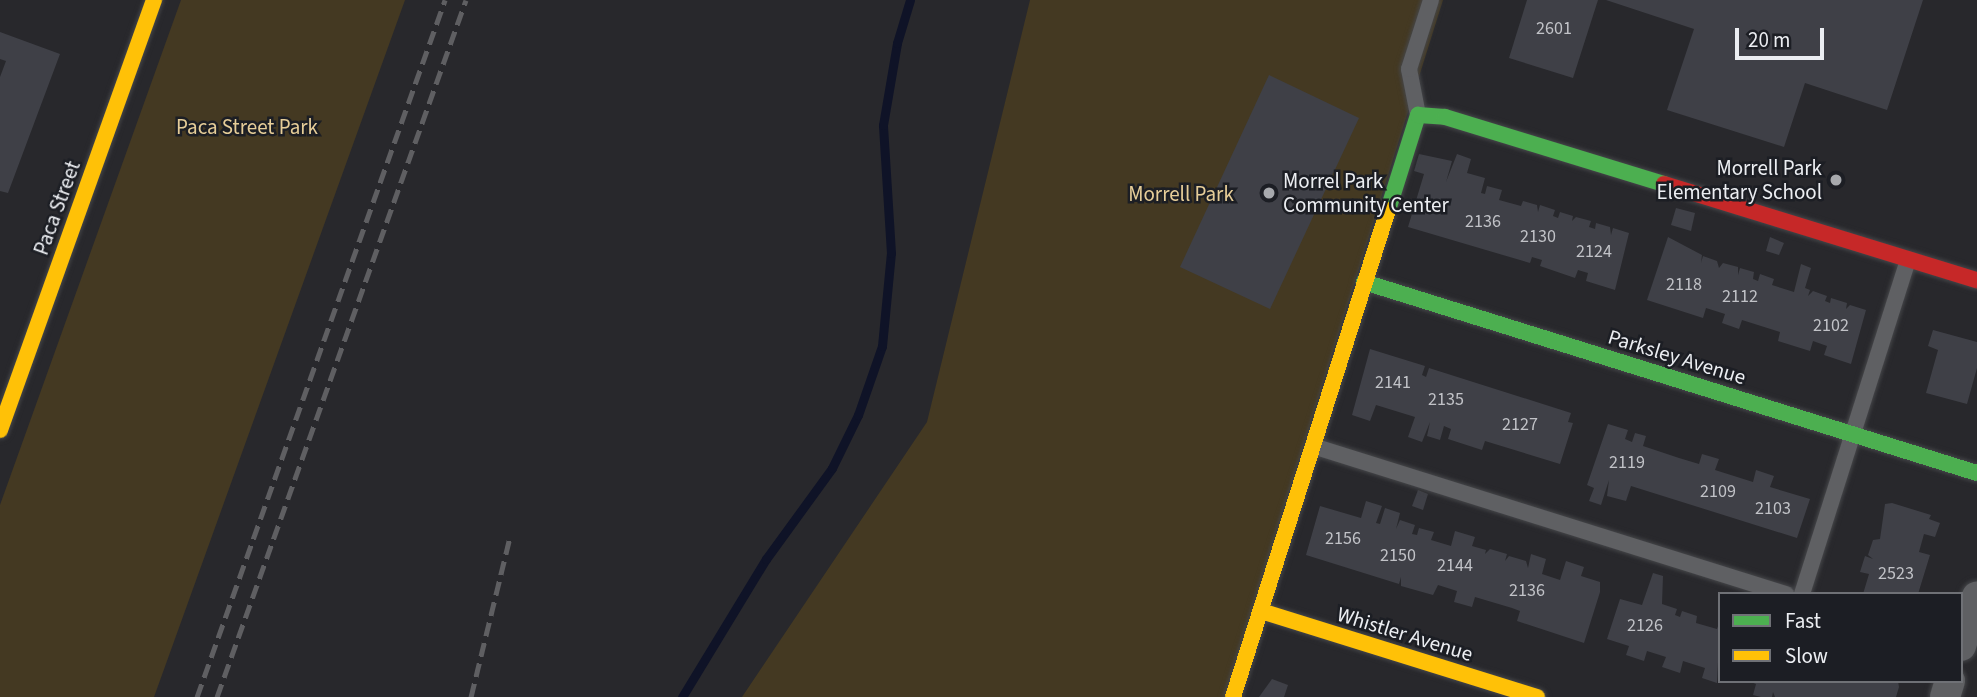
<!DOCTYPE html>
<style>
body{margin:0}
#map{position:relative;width:1977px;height:697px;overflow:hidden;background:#28282c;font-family:"Source Sans 3",sans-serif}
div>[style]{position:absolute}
.green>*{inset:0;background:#443922}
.stream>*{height:9px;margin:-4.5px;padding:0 4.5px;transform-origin:4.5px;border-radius:4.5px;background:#0f1327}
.building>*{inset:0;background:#3f4047}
.roads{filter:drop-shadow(0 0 2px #454649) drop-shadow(0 0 2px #454649)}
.lane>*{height:16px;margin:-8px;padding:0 8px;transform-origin:8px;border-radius:8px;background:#5f6063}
.street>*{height:30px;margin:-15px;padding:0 15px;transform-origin:15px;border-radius:15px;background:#5f6063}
.fast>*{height:16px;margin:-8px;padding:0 8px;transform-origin:8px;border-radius:8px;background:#4caf50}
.slow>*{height:16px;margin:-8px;padding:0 8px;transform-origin:8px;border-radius:8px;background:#ffc107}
.jam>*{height:16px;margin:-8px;padding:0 8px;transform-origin:8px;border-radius:8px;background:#c62828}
.rail>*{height:5px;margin-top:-2.5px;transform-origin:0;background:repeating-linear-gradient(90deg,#5f5f62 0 14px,transparent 0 21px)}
.dots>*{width:19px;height:19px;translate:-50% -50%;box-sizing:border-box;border:4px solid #1c1e24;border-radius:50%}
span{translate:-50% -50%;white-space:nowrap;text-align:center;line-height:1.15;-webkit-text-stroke:5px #1c1e24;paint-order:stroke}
.number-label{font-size:18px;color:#c1c2c7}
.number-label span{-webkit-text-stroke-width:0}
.park-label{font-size:21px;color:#e6cd98}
.poi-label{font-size:21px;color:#eceef2}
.right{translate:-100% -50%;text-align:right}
.left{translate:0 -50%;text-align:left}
.street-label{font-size:21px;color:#eceef2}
.legend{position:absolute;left:1718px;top:592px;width:245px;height:91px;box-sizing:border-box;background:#1c1e24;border:2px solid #6f7176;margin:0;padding:9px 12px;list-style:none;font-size:21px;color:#eceef2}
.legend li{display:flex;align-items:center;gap:14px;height:35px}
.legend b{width:35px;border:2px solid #6f7176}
.scale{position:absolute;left:1735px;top:28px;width:89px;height:32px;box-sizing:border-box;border:4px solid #eceef2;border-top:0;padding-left:9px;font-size:21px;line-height:24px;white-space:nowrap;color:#eceef2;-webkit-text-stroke:5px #1c1e24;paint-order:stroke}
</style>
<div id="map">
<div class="green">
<i style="clip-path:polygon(181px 0,405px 0,154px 697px,0 697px,0 505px)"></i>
<i style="clip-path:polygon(1030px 0,1443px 0,1225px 697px,742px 697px,927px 422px)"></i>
</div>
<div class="stream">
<i style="left:682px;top:697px;width:162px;rotate:-58.7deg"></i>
<i style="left:766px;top:559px;width:112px;rotate:-54deg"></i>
<i style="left:832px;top:468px;width:59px;rotate:-63.9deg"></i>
<i style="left:858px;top:415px;width:73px;rotate:-70.8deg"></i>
<i style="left:882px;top:346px;width:93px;rotate:-84.5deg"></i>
<i style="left:891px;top:253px;width:128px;rotate:-93.6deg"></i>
<i style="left:883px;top:125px;width:83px;rotate:-80.3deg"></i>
<i style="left:897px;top:43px;width:45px;rotate:-73.2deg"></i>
</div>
<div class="building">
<i style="clip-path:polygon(1527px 0,1598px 0,1573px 78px,1509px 58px)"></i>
<i style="clip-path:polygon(1606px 0,1923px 0,1887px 110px,1805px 83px,1784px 147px,1667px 110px,1694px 29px)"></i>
<i style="clip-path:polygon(0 32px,60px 54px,8px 193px,0 191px,0 77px,6px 61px,0 59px)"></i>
<i style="clip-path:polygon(1269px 75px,1359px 118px,1270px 309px,1180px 267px)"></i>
<i style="clip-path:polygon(1419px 154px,1452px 161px,1446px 182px,1457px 154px,1471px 159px,1467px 173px,1485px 178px,1481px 193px,1485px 194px,1487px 186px,1502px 190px,1499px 200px,1521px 206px,1523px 201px,1537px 205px,1538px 212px,1540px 205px,1555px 210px,1553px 216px,1558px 218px,1560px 212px,1573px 216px,1572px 221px,1576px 217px,1591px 221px,1589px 227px,1595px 229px,1596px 223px,1610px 227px,1611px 235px,1613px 228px,1629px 233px,1615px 290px,1586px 281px,1588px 273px,1578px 270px,1575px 278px,1540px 266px,1542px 260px,1532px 257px,1530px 263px,1408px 227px,1424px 174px,1414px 171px)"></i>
<i style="clip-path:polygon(1676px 208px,1695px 213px,1691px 231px,1671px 225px)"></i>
<i style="clip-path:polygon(1668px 237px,1702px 255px,1701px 263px,1703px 256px,1717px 261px,1719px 268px,1723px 263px,1738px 267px,1738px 275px,1740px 268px,1754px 272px,1753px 279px,1758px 281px,1760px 274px,1774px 279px,1772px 285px,1794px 292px,1801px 264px,1811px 268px,1805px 288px,1810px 290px,1808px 296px,1813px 291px,1827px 296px,1825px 301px,1830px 303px,1831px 298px,1847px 303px,1846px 309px,1850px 305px,1866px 310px,1851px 364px,1824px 355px,1827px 346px,1813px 341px,1810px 351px,1778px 341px,1780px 332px,1742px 320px,1739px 329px,1722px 323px,1725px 314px,1706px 308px,1703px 318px,1647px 300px)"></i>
<i style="clip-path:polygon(1770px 237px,1784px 243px,1779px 255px,1766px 251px)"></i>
<i style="clip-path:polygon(1933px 330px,1977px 342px,1977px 368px,1967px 404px,1926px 393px,1938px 350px,1928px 346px)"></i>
<i style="clip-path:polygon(1370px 349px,1425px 366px,1422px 375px,1426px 377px,1429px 368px,1571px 413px,1568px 422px,1573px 423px,1560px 464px,1485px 441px,1482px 450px,1448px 439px,1451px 429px,1444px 426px,1440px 440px,1427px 436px,1430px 422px,1422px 442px,1408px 437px,1415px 417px,1376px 405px,1370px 421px,1352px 415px)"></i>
<i style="clip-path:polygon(1608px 424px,1628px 430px,1625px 439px,1632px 442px,1635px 433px,1646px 436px,1643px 446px,1679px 458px,1699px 464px,1702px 454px,1719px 459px,1715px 470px,1753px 482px,1756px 470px,1774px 476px,1770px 487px,1810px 499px,1797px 538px,1631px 486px,1626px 501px,1607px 496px,1609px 480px,1601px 505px,1589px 501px,1594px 488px,1587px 485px)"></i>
<i style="clip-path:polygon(1418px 490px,1428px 494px,1423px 510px,1412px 506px)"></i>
<i style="clip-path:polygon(1366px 501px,1382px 506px,1376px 523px,1380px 524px,1385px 508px,1400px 513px,1396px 529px,1400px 520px,1415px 525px,1412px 534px,1417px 535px,1419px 528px,1434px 532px,1431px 540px,1451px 546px,1455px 531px,1475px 537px,1472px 546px,1486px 550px,1485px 554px,1490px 549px,1507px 554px,1505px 561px,1509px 556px,1526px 561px,1528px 568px,1531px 554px,1546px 559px,1542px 574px,1560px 580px,1566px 561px,1584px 567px,1581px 576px,1600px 582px,1600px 592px,1584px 643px,1517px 621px,1520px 611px,1512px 608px,1475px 597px,1472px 607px,1454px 602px,1457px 591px,1438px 585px,1433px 595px,1401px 586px,1401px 577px,1399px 584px,1306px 555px,1320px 506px,1361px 518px)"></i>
<i style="clip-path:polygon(1892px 503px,1931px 515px,1929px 519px,1940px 523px,1935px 537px,1924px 534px,1919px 552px,1930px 555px,1918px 594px,1863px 594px,1869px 574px,1860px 572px,1865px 556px,1873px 559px,1868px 555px,1873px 540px,1880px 539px,1885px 504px)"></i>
<i style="clip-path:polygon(1653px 573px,1663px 576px,1662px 604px,1677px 609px,1675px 615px,1680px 617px,1682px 611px,1697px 616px,1696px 623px,1717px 629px,1720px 621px,1717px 683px,1702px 678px,1705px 668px,1683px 661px,1680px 673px,1662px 667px,1666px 657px,1647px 651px,1644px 661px,1626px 655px,1629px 646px,1607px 639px,1620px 599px,1642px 605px)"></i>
<i style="clip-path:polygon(1272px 679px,1288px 685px,1284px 697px,1259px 697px)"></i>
<i style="clip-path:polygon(1748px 681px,1898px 681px,1899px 687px,1896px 697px,1775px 697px,1773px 692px,1772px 697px,1761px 697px,1753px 695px,1756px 684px)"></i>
</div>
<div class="roads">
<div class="lane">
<i style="left:1418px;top:115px;width:47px;rotate:-101.1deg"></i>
<i style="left:1409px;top:69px;width:72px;rotate:-72.3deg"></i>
<i style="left:1313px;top:446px;width:496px;rotate:17.4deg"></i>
<i style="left:1802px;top:594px;width:351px;rotate:-72.4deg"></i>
</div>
<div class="street">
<i style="left:1961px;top:646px;width:52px;rotate:-72.3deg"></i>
<i style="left:1945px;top:697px;width:17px;rotate:-73deg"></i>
</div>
<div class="fast">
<i style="left:1388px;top:210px;width:100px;rotate:-72.5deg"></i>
<i style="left:1418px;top:115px;width:27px;rotate:4deg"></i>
<i style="left:1445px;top:117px;width:229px;rotate:17deg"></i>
<i style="left:1364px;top:282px;width:642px;rotate:17.31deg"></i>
</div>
<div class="slow">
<i style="left:0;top:430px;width:457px;rotate:-70.3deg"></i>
<i style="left:1261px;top:611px;width:289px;rotate:17.3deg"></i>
<i style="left:1233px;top:697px;width:511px;rotate:-72.35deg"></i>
</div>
<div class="jam">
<i style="left:1664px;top:184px;width:327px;rotate:17.1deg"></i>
</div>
</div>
<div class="rail">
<i style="left:197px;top:697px;width:740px;rotate:-70.41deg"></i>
<i style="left:217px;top:697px;width:740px;rotate:-70.34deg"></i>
<i style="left:471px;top:697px;width:165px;rotate:-76.3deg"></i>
</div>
<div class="dots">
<i style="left:1836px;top:180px;background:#a7a9ad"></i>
<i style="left:1269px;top:193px;background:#a7a9ad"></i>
</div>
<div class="number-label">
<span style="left:1554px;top:29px">2601</span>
<span style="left:1483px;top:222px">2136</span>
<span style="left:1538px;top:237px">2130</span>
<span style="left:1594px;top:252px">2124</span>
<span style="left:1684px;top:285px">2118</span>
<span style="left:1740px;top:297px">2112</span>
<span style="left:1831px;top:326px">2102</span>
<span style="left:1393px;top:383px">2141</span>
<span style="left:1446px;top:400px">2135</span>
<span style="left:1520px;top:425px">2127</span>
<span style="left:1627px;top:463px">2119</span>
<span style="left:1718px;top:492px">2109</span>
<span style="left:1773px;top:509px">2103</span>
<span style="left:1343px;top:539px">2156</span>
<span style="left:1398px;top:556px">2150</span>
<span style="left:1455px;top:566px">2144</span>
<span style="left:1896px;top:574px">2523</span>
<span style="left:1527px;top:591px">2136</span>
<span style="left:1645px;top:626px">2126</span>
</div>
<div class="park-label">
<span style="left:247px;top:127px">Paca Street Park</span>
<span style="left:1181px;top:194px">Morrell Park</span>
</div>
<div class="poi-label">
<span class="right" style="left:1822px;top:180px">Morrell Park<br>Elementary School</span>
<span class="left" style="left:1283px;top:193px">Morrel Park<br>Community Center</span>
</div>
<div class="street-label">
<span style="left:57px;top:208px;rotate:-70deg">Paca Street</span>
<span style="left:1677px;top:357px;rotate:17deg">Parksley Avenue</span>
<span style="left:1405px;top:634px;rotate:17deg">Whistler Avenue</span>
</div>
<ul class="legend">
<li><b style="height:9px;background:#4caf50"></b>Fast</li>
<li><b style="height:9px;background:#ffc107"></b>Slow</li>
</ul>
<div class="scale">20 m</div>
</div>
